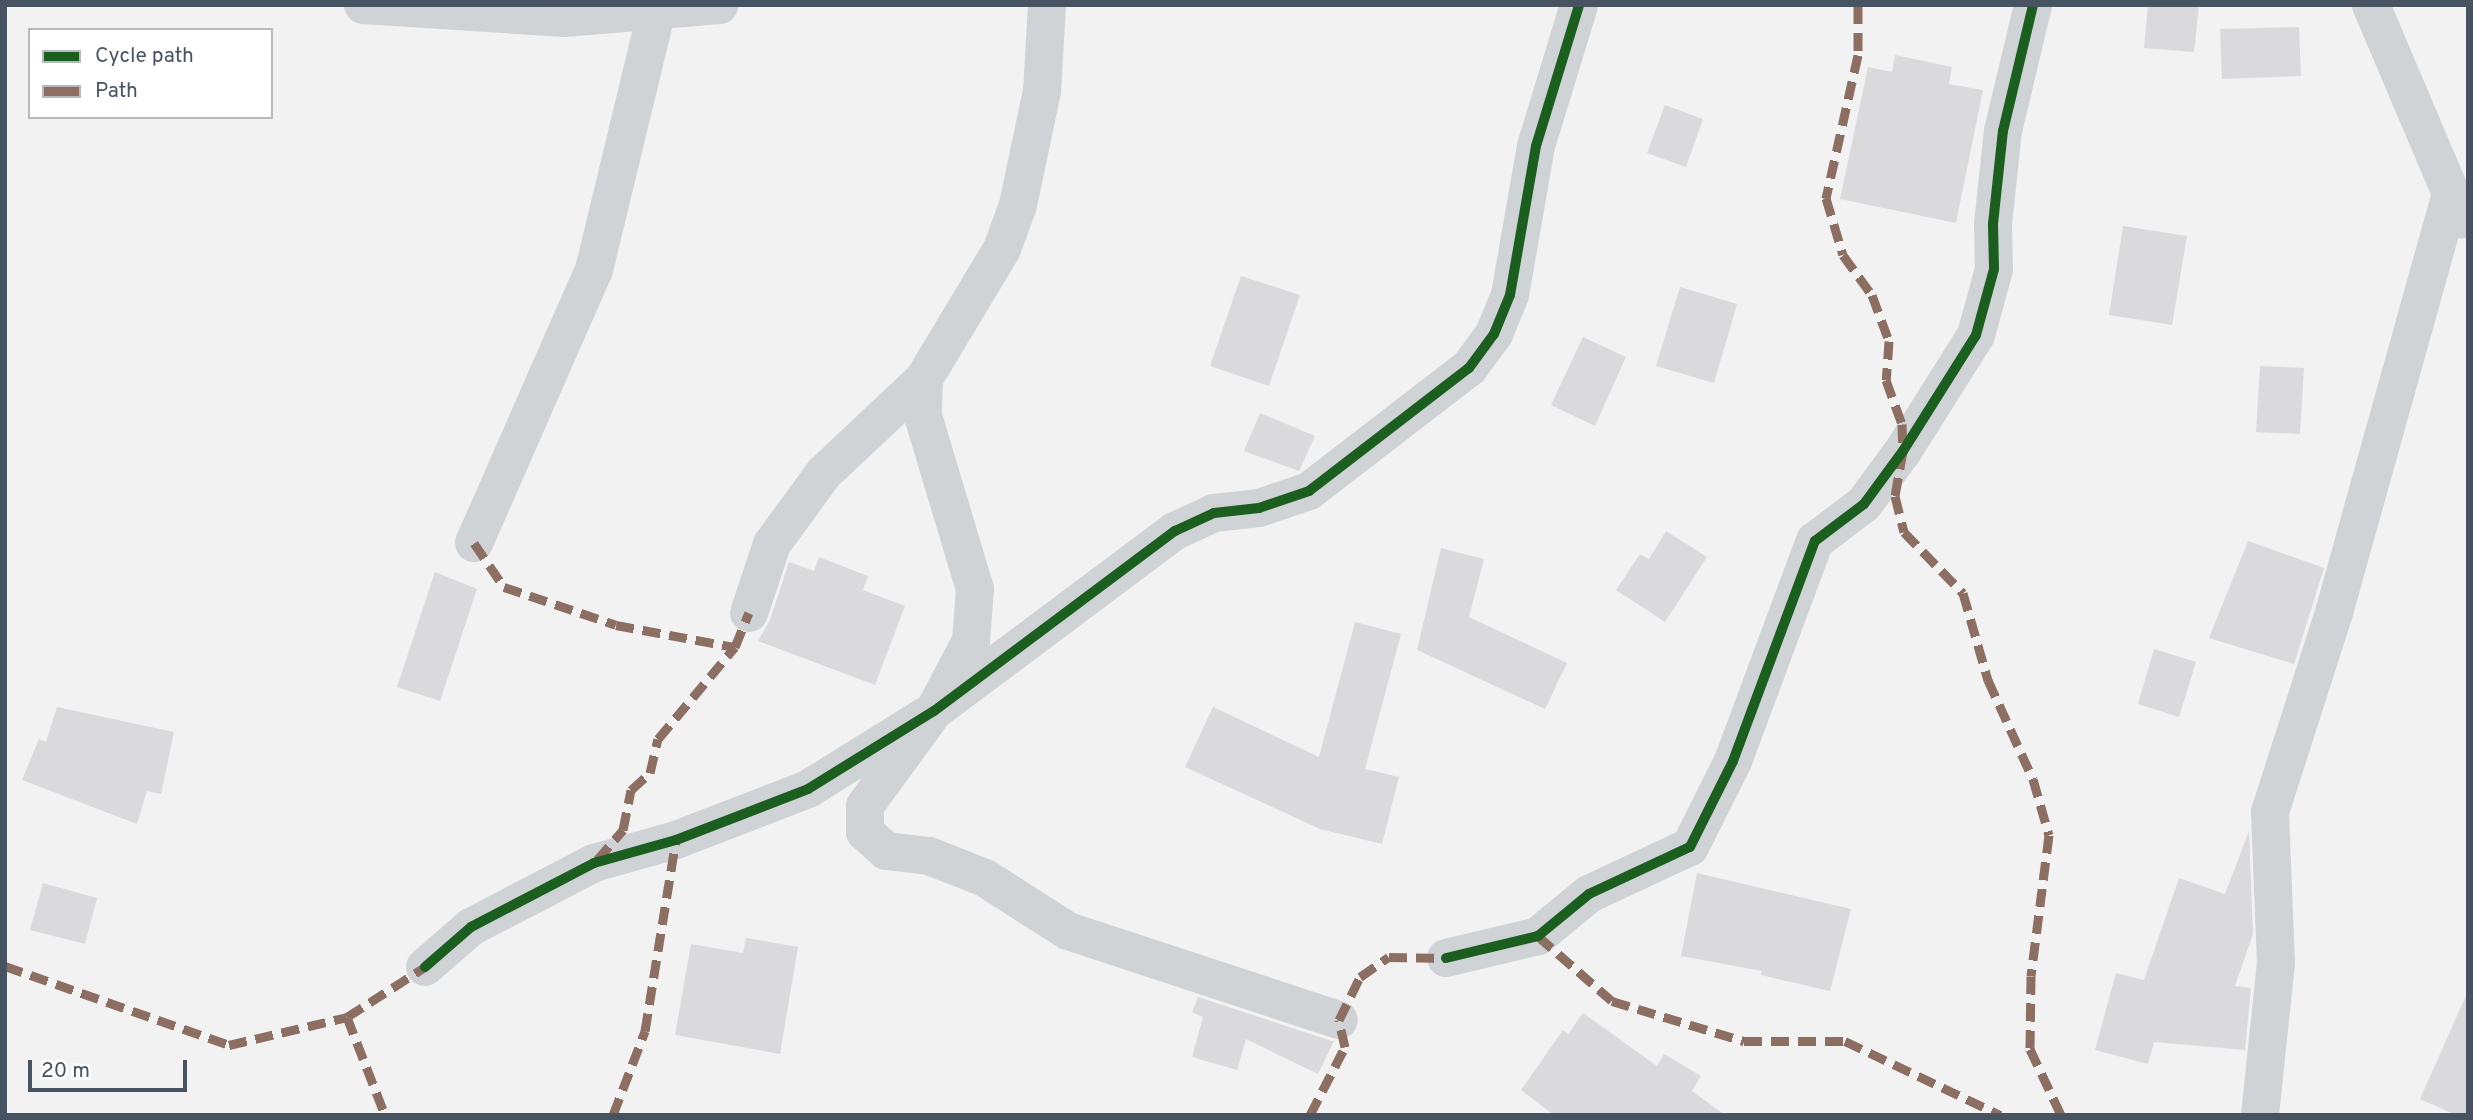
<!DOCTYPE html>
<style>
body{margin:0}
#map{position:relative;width:2473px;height:1120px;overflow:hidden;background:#f3f2f2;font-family:Overpass,sans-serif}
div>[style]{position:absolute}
.building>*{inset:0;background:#dadadc}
.minor>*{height:38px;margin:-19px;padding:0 19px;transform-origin:19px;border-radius:19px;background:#d0d3d6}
.quiet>*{height:9px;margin-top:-4.5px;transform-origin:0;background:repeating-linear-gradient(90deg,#8d6e63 0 18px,transparent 0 27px)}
.cycleway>*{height:10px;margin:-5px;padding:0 5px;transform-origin:5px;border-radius:5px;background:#1b5e20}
span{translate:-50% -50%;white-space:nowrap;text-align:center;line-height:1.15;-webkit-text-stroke:5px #fff;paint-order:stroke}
.frame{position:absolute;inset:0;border:7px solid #475360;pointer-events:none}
.legend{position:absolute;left:28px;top:28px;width:245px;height:91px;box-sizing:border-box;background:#fff;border:2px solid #b5babf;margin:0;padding:9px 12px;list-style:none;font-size:21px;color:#475360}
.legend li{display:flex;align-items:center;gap:14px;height:35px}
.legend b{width:35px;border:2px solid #b5babf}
.scale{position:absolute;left:28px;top:1060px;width:159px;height:32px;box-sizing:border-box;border:4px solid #475360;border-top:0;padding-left:9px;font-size:21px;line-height:24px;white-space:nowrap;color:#475360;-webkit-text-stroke:5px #fff;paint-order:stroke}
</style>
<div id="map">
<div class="building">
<i style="clip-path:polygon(2148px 5px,2199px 5px,2194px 52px,2144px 48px)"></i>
<i style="clip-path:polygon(2299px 27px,2301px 76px,2222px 79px,2220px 29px)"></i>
<i style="clip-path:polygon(1895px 55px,1952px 67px,1949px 84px,1983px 90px,1956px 223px,1840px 199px,1868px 67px,1892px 72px)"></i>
<i style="clip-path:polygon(1665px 105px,1703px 119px,1686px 167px,1647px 153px)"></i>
<i style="clip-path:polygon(2123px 226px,2187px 236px,2172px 325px,2109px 315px)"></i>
<i style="clip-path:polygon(1241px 276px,1300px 295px,1269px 386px,1210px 366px)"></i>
<i style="clip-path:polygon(1680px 287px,1737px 304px,1714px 383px,1656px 366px)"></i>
<i style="clip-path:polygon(1583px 337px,1626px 357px,1595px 426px,1551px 405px)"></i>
<i style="clip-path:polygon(2260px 366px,2304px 368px,2300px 434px,2256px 432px)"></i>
<i style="clip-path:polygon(1260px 413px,1315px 436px,1299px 471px,1244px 451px)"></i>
<i style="clip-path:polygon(1666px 531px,1707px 557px,1665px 622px,1616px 590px,1640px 554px,1649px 559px)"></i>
<i style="clip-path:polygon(2248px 541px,2324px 568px,2294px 664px,2209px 638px)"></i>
<i style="clip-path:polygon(1441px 548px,1484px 559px,1469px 617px,1567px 663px,1545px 709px,1417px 650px)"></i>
<i style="clip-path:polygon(819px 557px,868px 576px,863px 590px,905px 606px,875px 685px,758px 641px,770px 620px,789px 562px,814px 571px)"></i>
<i style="clip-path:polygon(435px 572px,477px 589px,440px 701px,397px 687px)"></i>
<i style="clip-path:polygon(1355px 622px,1401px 634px,1365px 769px,1399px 777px,1382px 844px,1320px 829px,1185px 767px,1213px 707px,1319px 757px)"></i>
<i style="clip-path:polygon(2154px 649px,2196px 662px,2179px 717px,2138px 704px)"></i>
<i style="clip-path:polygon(57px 707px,174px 732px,161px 794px,147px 791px,137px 824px,22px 780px,39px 739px,46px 742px)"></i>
<i style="clip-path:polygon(2249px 831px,2253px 934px,2235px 986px,2251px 988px,2245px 1050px,2154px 1042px,2148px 1064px,2095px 1050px,2116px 973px,2144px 980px,2179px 878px,2225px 894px)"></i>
<i style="clip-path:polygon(1697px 873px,1851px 909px,1830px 991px,1761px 975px,1762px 971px,1681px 956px)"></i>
<i style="clip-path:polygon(43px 883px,97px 898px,85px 944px,30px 930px)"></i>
<i style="clip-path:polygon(746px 938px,798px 947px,780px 1054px,675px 1035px,691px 944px,743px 953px)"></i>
<i style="clip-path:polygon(2468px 991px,2468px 1115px,2456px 1115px,2420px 1099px)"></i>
<i style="clip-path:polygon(1198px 997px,1332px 1041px,1334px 1041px,1318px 1074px,1246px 1039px,1237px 1070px,1192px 1057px,1203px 1017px,1192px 1012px)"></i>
<i style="clip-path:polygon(1583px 1013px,1657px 1066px,1664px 1054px,1701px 1076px,1692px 1091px,1725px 1115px,1554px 1115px,1521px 1090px,1563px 1030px,1568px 1034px)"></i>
</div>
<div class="minor">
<i style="left:363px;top:5px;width:202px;rotate:3.7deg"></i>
<i style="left:565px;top:18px;width:155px;rotate:-4.8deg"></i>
<i style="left:1047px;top:5px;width:86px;rotate:93.3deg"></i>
<i style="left:1042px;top:91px;width:116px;rotate:101.9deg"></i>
<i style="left:1018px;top:205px;width:47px;rotate:110deg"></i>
<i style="left:1002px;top:249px;width:152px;rotate:121deg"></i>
<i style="left:924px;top:379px;width:37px;rotate:92deg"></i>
<i style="left:923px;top:416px;width:181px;rotate:73.3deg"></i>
<i style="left:975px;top:589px;width:52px;rotate:94.4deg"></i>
<i style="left:971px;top:641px;width:79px;rotate:117.9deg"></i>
<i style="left:934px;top:711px;width:117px;rotate:126deg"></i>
<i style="left:865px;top:806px;width:26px;rotate:90deg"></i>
<i style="left:865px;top:832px;width:28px;rotate:42deg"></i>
<i style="left:886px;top:851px;width:43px;rotate:6.6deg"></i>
<i style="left:929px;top:856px;width:60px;rotate:21.4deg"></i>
<i style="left:985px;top:878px;width:98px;rotate:32.6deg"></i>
<i style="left:1068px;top:931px;width:285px;rotate:18.2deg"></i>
<i style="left:2371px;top:5px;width:233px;rotate:67deg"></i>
<i style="left:474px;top:543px;width:298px;rotate:-66.3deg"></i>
<i style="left:594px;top:270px;width:268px;rotate:-76.4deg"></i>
<i style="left:749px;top:613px;width:73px;rotate:-71.6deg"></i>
<i style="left:772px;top:544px;width:88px;rotate:-53.8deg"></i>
<i style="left:824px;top:473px;width:137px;rotate:-43.2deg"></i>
<i style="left:1446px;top:958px;width:95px;rotate:-13.4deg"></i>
<i style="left:1538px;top:936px;width:66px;rotate:-39.5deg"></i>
<i style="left:1589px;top:894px;width:111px;rotate:-25deg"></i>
<i style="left:1690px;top:847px;width:96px;rotate:-63.4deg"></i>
<i style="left:1733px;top:761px;width:235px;rotate:-69.6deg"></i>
<i style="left:1815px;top:541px;width:61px;rotate:-37.1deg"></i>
<i style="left:1864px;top:504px;width:66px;rotate:-53.7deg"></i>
<i style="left:1903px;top:451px;width:137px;rotate:-57.8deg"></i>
<i style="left:1976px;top:335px;width:68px;rotate:-74.7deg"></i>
<i style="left:1994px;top:269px;width:45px;rotate:-91.3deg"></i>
<i style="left:1993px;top:224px;width:94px;rotate:-83.9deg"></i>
<i style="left:2003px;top:131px;width:130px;rotate:-76.6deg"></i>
<i style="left:425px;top:967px;width:61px;rotate:-41deg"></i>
<i style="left:471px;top:927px;width:139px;rotate:-27.5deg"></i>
<i style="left:594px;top:863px;width:85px;rotate:-15.7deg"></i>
<i style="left:676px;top:840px;width:142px;rotate:-21.1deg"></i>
<i style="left:808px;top:789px;width:148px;rotate:-31.8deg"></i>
<i style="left:934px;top:711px;width:301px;rotate:-36.8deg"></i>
<i style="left:1175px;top:531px;width:43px;rotate:-24.8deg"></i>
<i style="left:1214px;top:513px;width:45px;rotate:-6.3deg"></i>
<i style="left:1259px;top:508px;width:53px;rotate:-18.8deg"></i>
<i style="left:1309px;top:491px;width:202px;rotate:-37.6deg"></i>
<i style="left:1469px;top:368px;width:42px;rotate:-53.7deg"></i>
<i style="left:1494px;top:334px;width:42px;rotate:-67.7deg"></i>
<i style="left:1510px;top:295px;width:151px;rotate:-80.1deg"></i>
<i style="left:1536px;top:146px;width:147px;rotate:-73deg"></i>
<i style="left:2260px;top:1115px;width:153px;rotate:-84deg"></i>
<i style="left:2276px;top:963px;width:151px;rotate:-92.3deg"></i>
<i style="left:2270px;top:812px;width:213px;rotate:-72.2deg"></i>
<i style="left:2335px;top:609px;width:429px;rotate:-74.4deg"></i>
</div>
<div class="quiet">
<i style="left:1858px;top:5px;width:50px;rotate:90deg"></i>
<i style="left:1858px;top:55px;width:147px;rotate:102.6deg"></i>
<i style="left:1826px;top:198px;width:59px;rotate:73.4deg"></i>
<i style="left:1843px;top:255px;width:49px;rotate:54.1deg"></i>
<i style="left:1872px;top:295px;width:49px;rotate:69.7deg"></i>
<i style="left:1889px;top:341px;width:39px;rotate:94deg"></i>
<i style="left:1886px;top:380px;width:47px;rotate:70deg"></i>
<i style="left:1902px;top:424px;width:27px;rotate:88deg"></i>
<i style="left:1903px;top:451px;width:46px;rotate:100.1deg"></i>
<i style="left:1895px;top:496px;width:37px;rotate:76deg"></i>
<i style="left:1904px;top:532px;width:85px;rotate:46deg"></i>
<i style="left:1963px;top:593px;width:91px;rotate:74deg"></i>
<i style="left:1988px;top:680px;width:109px;rotate:65.6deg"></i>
<i style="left:2033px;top:779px;width:58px;rotate:74.1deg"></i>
<i style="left:2049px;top:835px;width:142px;rotate:97.3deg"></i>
<i style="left:2031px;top:976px;width:73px;rotate:90.8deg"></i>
<i style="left:2030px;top:1049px;width:73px;rotate:64.8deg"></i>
<i style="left:474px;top:543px;width:53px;rotate:55.7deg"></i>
<i style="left:504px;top:587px;width:118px;rotate:18.7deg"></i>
<i style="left:616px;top:625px;width:121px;rotate:10.5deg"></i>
<i style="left:597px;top:860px;width:40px;rotate:-49deg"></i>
<i style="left:623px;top:830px;width:41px;rotate:-78.7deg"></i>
<i style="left:631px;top:790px;width:25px;rotate:-42deg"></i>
<i style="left:650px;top:773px;width:35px;rotate:-77deg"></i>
<i style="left:658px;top:739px;width:120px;rotate:-50.1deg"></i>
<i style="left:735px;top:647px;width:37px;rotate:-68deg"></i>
<i style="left:1538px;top:936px;width:98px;rotate:41.3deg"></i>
<i style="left:1612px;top:1001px;width:138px;rotate:16.9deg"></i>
<i style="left:1744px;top:1041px;width:101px"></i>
<i style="left:1845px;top:1041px;width:172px;rotate:25.5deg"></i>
<i style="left:5px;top:966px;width:238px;rotate:19.4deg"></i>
<i style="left:229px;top:1045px;width:121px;rotate:-13.3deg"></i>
<i style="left:347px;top:1017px;width:93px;rotate:-32.7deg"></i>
<i style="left:347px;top:1017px;width:105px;rotate:68.8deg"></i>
<i style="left:613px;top:1115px;width:90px;rotate:-69.1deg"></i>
<i style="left:645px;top:1031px;width:193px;rotate:-80.8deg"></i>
<i style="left:1310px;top:1115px;width:76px;rotate:-62.8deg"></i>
<i style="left:1345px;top:1047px;width:28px;rotate:-103deg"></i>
<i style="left:1339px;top:1020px;width:48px;rotate:-64deg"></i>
<i style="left:1360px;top:977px;width:35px;rotate:-35deg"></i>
<i style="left:1389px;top:957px;width:57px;rotate:1deg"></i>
</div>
<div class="cycleway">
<i style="left:1446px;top:958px;width:95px;rotate:-13.4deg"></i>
<i style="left:1538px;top:936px;width:66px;rotate:-39.5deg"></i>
<i style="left:1589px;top:894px;width:111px;rotate:-25deg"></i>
<i style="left:1690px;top:847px;width:96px;rotate:-63.4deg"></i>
<i style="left:1733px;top:761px;width:235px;rotate:-69.6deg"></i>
<i style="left:1815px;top:541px;width:61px;rotate:-37.1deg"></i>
<i style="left:1864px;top:504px;width:66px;rotate:-53.7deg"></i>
<i style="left:1903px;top:451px;width:137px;rotate:-57.8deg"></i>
<i style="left:1976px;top:335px;width:68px;rotate:-74.7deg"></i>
<i style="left:1994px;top:269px;width:45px;rotate:-91.3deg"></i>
<i style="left:1993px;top:224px;width:94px;rotate:-83.9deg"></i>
<i style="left:2003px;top:131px;width:130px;rotate:-76.6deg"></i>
<i style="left:425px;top:967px;width:61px;rotate:-41deg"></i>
<i style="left:471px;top:927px;width:139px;rotate:-27.5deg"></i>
<i style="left:594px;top:863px;width:85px;rotate:-15.7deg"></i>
<i style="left:676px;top:840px;width:142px;rotate:-21.1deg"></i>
<i style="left:808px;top:789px;width:148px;rotate:-31.8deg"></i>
<i style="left:934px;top:711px;width:301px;rotate:-36.8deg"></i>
<i style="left:1175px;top:531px;width:43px;rotate:-24.8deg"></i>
<i style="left:1214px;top:513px;width:45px;rotate:-6.3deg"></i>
<i style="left:1259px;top:508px;width:53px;rotate:-18.8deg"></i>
<i style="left:1309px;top:491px;width:202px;rotate:-37.6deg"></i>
<i style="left:1469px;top:368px;width:42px;rotate:-53.7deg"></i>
<i style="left:1494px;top:334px;width:42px;rotate:-67.7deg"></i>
<i style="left:1510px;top:295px;width:151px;rotate:-80.1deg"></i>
<i style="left:1536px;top:146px;width:147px;rotate:-73deg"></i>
</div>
<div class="frame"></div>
<ul class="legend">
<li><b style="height:9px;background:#1b5e20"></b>Cycle path</li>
<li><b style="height:9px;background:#8d6e63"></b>Path</li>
</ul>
<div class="scale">20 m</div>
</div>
